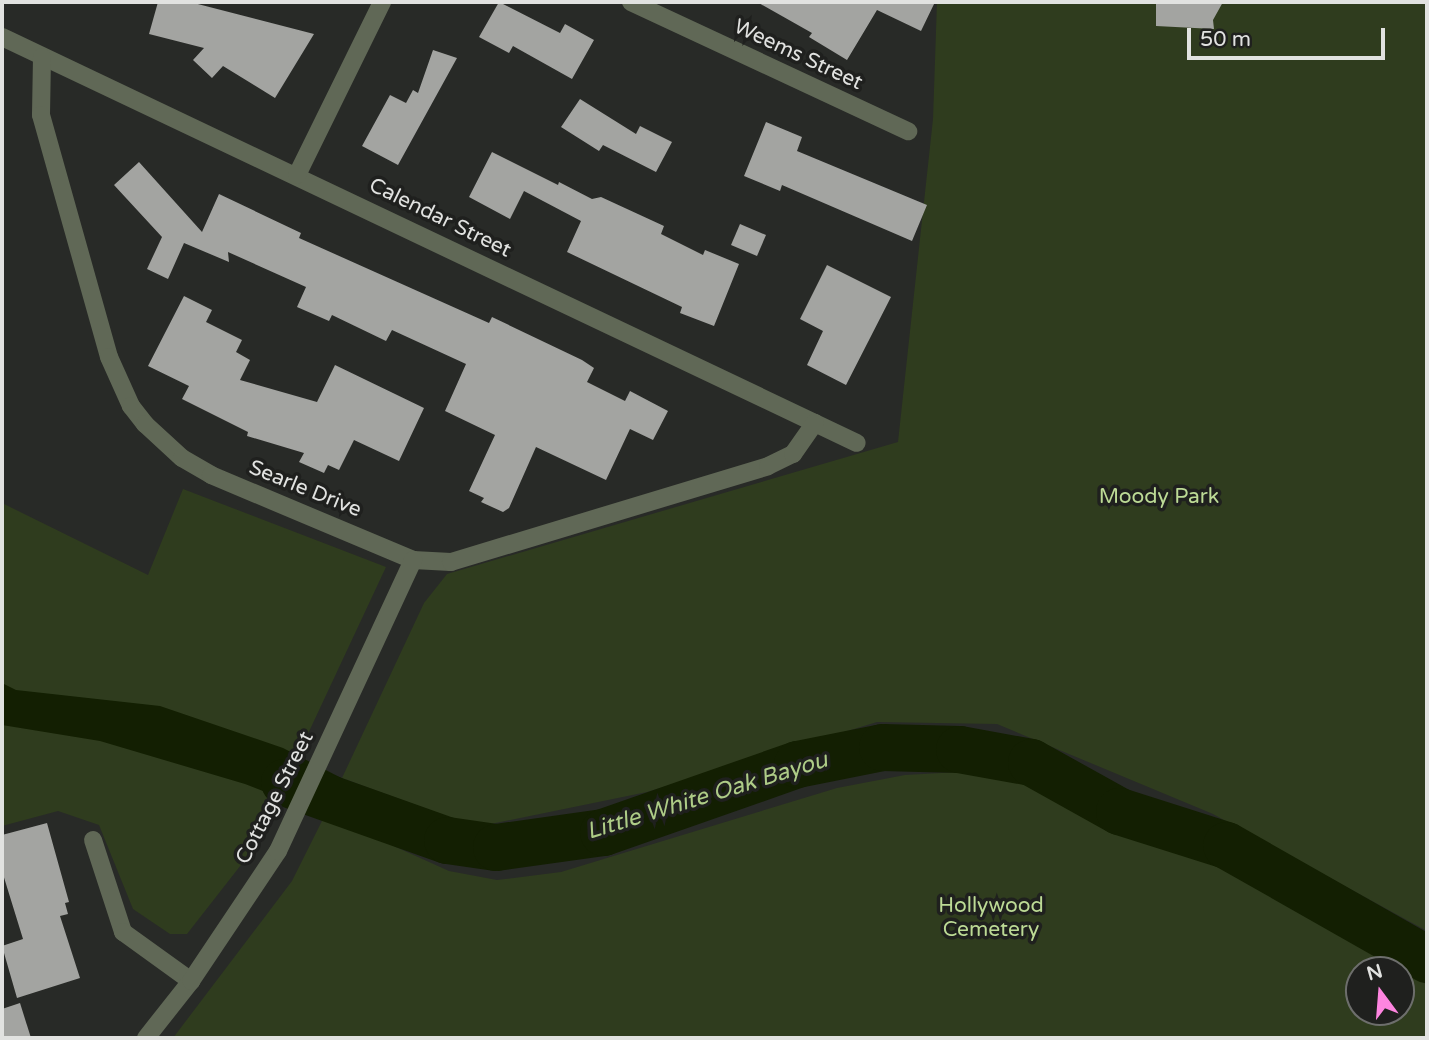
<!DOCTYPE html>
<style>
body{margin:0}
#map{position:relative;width:1429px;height:1040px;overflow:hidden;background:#282a27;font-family:"Varela Round",sans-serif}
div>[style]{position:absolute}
.green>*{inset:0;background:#2f3c1e}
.water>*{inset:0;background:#131f02}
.river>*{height:47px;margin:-23.5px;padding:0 23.5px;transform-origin:23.5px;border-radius:23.5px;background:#131f02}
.building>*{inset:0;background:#a3a4a1}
.minor>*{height:18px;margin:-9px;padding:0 9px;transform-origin:9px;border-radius:9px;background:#606856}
.tertiary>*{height:18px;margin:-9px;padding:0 9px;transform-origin:9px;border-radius:9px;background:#606856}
span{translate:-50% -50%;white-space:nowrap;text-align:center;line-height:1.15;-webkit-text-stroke:7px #1f201e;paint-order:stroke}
.street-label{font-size:21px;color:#e1e2e0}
.park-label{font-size:21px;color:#bcda95}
.water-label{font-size:23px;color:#aecc87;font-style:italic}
.frame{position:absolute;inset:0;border:4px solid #e1e2e0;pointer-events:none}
.north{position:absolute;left:1345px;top:956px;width:70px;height:70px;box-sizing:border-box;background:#1f201e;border:2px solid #6d6e6c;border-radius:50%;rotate:344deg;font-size:19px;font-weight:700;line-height:28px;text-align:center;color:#e1e2e0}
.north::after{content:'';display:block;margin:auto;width:24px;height:32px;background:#fe85e0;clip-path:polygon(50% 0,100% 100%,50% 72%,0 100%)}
.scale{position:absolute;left:1187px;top:28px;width:198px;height:32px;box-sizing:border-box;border:4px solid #e1e2e0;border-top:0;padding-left:9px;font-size:21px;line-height:24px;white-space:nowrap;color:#e1e2e0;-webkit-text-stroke:5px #1f201e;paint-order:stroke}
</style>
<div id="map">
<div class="green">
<i style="clip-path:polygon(937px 2px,1427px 2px,1427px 931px,1213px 814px,997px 724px,877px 722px,647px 792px,476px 827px,342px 778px,424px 603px,447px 574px,898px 442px,933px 119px)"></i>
<i style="clip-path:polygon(183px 489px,386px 567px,255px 847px,187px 934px,170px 934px,133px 909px,99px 825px,58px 811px,2px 826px,2px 503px,148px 575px)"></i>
<i style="clip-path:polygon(evenodd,978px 771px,1027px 780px,1215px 861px,1403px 968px,1427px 985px,1427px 1038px,173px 1038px,292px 881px,325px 815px,449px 871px,497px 880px,561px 872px,837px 788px,905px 775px,978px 771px,1359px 970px,1401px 970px,1401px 1012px,1359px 1012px,1359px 970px)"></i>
</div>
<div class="water">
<i style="clip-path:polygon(2px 683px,16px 690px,160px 706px,283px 748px,353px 784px,337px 820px,245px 784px,100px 741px,2px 725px)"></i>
</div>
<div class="river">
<i style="left:284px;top:782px;width:173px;rotate:19.6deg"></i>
<i style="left:447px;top:840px;width:49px;rotate:8.1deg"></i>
<i style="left:496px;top:847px;width:108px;rotate:-8deg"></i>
<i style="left:603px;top:832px;width:206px;rotate:-19.3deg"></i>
<i style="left:797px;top:764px;width:87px;rotate:-11.3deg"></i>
<i style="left:882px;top:747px;width:77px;rotate:1.5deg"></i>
<i style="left:959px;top:749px;width:73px;rotate:10.2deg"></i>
<i style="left:1031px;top:762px;width:101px;rotate:29.1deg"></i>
<i style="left:1119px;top:811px;width:112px;rotate:17.6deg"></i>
<i style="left:1226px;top:845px;width:231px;rotate:29.6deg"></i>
</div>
<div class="building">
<i style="clip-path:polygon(158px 2px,190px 2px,314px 34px,275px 98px,223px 66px,212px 78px,193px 60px,204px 48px,149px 34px)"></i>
<i style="clip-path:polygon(499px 2px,560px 33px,565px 24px,594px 40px,572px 79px,513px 46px,509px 53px,479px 37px)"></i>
<i style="clip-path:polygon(757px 2px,935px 2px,921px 31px,877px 10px,847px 60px,809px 37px,812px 33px)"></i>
<i style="clip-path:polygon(1156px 2px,1223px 2px,1213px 20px,1214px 29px,1156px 26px)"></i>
<i style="clip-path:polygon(433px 50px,457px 58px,398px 165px,362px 146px,390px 95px,406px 103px,413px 90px,418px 93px)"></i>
<i style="clip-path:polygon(580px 99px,636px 134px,640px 126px,672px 142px,656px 172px,603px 145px,599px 151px,561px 127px)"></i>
<i style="clip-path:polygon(766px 122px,802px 137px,797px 151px,927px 205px,912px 241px,782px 185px,780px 191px,744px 176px)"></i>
<i style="clip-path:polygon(492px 152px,558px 185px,559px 182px,592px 199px,601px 197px,664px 226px,661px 234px,703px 255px,705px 250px,739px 264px,714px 326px,680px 313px,682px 307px,567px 252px,581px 221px,524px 191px,510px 219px,469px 197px)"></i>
<i style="clip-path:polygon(139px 162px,202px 232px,219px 194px,301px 233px,299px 238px,489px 323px,492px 317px,582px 360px,594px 368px,587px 382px,625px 401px,630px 391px,668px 411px,653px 440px,630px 429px,606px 480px,536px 447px,509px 508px,503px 512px,481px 502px,484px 498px,469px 491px,495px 435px,445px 411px,466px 364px,392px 330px,386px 341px,332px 315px,329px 321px,297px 307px,306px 287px,228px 252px,229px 262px,184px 243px,168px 279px,147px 269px,162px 237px,114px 185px)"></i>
<i style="clip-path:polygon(740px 224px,766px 235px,757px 256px,731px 245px)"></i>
<i style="clip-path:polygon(827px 265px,891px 297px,846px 385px,807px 365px,823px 331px,800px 319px)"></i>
<i style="clip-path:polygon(184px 296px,212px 310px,206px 322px,242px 340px,236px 352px,250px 360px,240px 380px,317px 402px,335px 365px,424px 408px,399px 461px,354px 440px,339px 470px,328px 465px,324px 473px,299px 462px,304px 453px,247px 436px,248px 432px,182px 399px,189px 386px,148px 366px)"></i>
<i style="clip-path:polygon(47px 823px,69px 902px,65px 903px,68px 914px,60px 916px,80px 978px,17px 998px,2px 946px,23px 939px,2px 871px,2px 835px)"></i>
<i style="clip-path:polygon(20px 1003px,31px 1038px,2px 1038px,2px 1009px)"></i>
</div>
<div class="minor">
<i style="left:631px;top:2px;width:306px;rotate:25deg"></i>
<i style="left:2px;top:37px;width:946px;rotate:25.4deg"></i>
<i style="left:42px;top:57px;width:58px;rotate:91deg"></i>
<i style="left:41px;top:115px;width:251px;rotate:74.3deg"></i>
<i style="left:109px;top:357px;width:54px;rotate:65.8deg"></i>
<i style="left:131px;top:406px;width:23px;rotate:52deg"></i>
<i style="left:145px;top:424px;width:50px;rotate:42.6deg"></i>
<i style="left:182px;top:458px;width:34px;rotate:30deg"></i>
<i style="left:211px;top:475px;width:219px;rotate:22.8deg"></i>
<i style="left:413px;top:560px;width:38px;rotate:3deg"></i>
<i style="left:451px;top:562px;width:331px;rotate:-16.8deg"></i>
<i style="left:768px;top:466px;width:28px;rotate:-26deg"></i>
<i style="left:793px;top:454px;width:38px;rotate:-55deg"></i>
<i style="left:297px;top:175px;width:193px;rotate:-63.8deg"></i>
<i style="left:93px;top:840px;width:97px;rotate:71.9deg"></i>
<i style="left:123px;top:932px;width:84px;rotate:35.8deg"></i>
</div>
<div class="tertiary">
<i style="left:146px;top:1038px;width:73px;rotate:-51.7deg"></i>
<i style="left:191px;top:981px;width:156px;rotate:-56.2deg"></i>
<i style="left:278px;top:851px;width:321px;rotate:-65.1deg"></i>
</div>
<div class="street-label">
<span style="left:798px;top:55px;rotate:25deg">Weems Street</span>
<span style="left:440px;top:218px;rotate:26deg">Calendar Street</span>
<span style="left:305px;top:489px;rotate:22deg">Searle Drive</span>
<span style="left:275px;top:798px;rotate:-63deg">Cottage Street</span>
</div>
<div class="park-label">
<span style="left:1159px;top:497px">Moody Park</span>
<span style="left:991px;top:918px">Hollywood<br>Cemetery</span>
</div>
<div class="water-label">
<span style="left:707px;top:796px;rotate:-17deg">Little White Oak Bayou</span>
</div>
<div class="frame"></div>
<div class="north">N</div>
<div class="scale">50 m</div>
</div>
